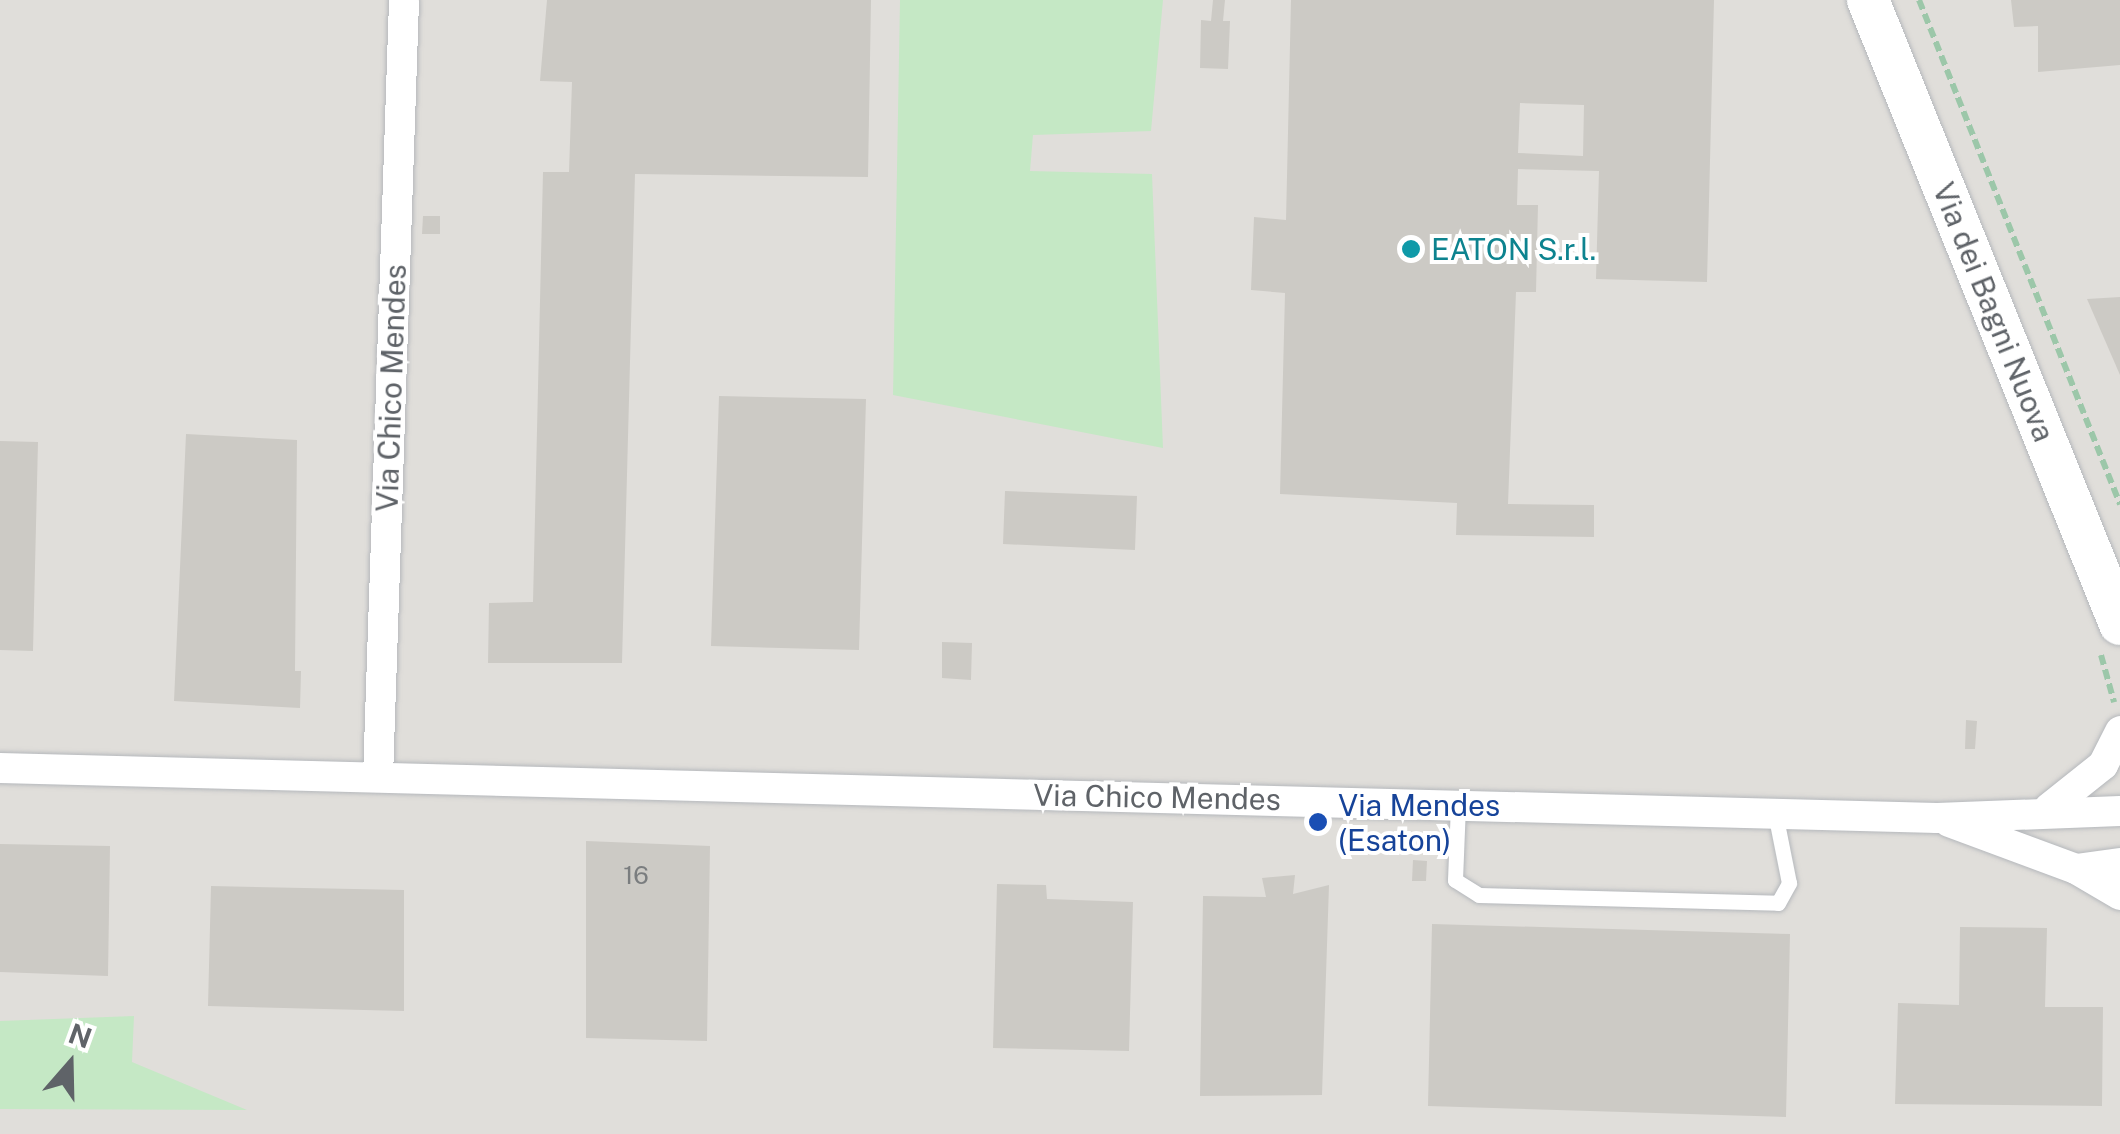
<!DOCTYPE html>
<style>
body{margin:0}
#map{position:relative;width:2120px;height:1134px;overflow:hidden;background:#f1efe8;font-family:"Public Sans",sans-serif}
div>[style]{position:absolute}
.industrial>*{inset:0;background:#e0deda}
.green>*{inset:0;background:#c5e8c5}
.building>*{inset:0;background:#cccac5}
.path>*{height:6px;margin-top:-3px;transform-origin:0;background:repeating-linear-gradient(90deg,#9cc7a9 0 10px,transparent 0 15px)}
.roads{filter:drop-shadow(0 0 2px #b5b8bc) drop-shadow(0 0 2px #b5b8bc)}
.lane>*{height:15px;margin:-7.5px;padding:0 7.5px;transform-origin:7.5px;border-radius:7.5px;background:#fff}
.street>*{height:30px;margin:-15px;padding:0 15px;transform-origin:15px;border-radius:15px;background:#fff}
.secondary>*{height:42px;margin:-21px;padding:0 21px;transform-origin:21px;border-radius:21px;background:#fff}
.dots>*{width:28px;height:28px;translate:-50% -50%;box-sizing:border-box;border:5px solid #fff;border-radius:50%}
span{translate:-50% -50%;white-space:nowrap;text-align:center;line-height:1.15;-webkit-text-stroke:8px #fff;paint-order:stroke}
.number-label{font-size:25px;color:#7a7d7f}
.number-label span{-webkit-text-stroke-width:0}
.culture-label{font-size:30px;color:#0d838f}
.left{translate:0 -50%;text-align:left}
.street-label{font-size:30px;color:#5f6368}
.transit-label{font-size:30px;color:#164399}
.north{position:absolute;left:20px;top:1014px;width:100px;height:100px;-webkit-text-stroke:8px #fff;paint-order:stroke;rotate:20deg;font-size:28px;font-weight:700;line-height:40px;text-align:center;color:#5f6368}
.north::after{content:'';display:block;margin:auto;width:35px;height:45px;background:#5f6368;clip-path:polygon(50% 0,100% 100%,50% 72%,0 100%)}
</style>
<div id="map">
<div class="industrial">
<i style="clip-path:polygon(0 0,2120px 0,2120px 1134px,0 1134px)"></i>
</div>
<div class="green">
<i style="clip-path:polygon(900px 0,1163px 0,1151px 131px,1033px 135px,1030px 171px,1152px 174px,1163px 448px,893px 395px)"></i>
<i style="clip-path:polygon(134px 1016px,132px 1062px,247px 1110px,0 1109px,0 1021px)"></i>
</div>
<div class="building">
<i style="clip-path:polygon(547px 0,871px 0,868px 177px,635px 174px,622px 663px,488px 663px,489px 603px,533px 602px,543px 172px,569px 172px,572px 82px,540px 81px)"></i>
<i style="clip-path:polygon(1213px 0,1225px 0,1223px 21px,1230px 21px,1228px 69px,1200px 68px,1201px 20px,1211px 21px)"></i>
<i style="clip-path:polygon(evenodd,1291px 0,1714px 0,1707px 282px,1596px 279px,1599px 171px,1518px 169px,1517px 205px,1538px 205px,1536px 292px,1516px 292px,1508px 504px,1594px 505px,1594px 537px,1456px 535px,1457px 503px,1280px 494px,1285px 293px,1251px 290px,1254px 217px,1286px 220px,1291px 0,1520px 103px,1584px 105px,1583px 156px,1518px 153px,1520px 103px)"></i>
<i style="clip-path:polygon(2011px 0,2120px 0,2120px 65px,2038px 72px,2038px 26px,2014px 27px)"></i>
<i style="clip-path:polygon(423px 216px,440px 216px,440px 234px,422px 234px)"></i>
<i style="clip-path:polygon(2120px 297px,2120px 375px,2087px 299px)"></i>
<i style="clip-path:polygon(719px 396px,866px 399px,859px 650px,711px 646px)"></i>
<i style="clip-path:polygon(186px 434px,297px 440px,295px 671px,301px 671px,300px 708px,174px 701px)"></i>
<i style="clip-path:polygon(0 441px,38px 442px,33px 651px,0 650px)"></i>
<i style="clip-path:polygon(1005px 491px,1137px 496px,1135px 550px,1003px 544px)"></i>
<i style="clip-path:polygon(942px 642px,972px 643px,971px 680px,942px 678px)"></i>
<i style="clip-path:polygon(1966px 720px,1977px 721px,1975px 749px,1965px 749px)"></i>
<i style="clip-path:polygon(586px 841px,710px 846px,707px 1041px,586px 1038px)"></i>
<i style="clip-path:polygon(0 844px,110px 846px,108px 976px,0 972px)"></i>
<i style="clip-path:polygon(1413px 860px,1427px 861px,1426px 881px,1412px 881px)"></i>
<i style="clip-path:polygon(1295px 875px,1293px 894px,1329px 885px,1322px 1095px,1200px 1096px,1203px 896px,1266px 897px,1262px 878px)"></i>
<i style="clip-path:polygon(997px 884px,1046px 885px,1047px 899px,1133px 902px,1129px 1051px,993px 1048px)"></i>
<i style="clip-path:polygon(211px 886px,404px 890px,404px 1011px,208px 1006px)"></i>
<i style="clip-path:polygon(1432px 924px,1790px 934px,1786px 1117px,1428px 1106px)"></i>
<i style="clip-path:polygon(1960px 927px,2047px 928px,2045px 1007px,2103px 1007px,2102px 1106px,1895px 1104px,1898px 1003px,1959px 1005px)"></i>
</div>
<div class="path">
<i style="left:1919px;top:0;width:543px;rotate:68.26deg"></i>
<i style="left:2101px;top:655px;width:49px;rotate:74.5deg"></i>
</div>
<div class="roads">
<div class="lane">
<i style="left:1458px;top:805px;width:75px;rotate:92.3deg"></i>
<i style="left:1455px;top:880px;width:28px;rotate:32deg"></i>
<i style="left:1479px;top:895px;width:299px;rotate:1.5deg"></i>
<i style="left:1778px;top:903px;width:23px;rotate:-61deg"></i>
<i style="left:1789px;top:883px;width:71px;rotate:-101.3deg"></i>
</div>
<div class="street">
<i style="left:0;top:768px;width:1938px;rotate:1.48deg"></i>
<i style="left:1937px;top:818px;width:183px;rotate:-2.2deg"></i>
<i style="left:378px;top:777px;width:777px;rotate:-88.08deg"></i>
<i style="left:2049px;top:808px;width:69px;rotate:-38.5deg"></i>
<i style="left:2103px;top:765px;width:38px;rotate:-63deg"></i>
<i style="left:1949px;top:822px;width:135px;rotate:20.3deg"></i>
<i style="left:2076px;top:869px;width:44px;rotate:-7.8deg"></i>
<i style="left:2076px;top:869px;width:51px;rotate:30.6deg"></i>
</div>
<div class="secondary">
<i style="left:1868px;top:0;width:673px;rotate:68.01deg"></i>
</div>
</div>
<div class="dots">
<i style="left:1411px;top:249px;background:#0f9aa8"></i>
<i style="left:1318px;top:822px;background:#1a4fb4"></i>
</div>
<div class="number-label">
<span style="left:636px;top:875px">16</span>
</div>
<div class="culture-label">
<span class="left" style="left:1431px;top:249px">EATON S.r.l.</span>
</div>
<div class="street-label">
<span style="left:1994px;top:312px;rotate:68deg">Via dei Bagni Nuova</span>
<span style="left:391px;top:388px;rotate:-88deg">Via Chico Mendes</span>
<span style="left:1157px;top:797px;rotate:1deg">Via Chico Mendes</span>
</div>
<div class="transit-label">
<span class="left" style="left:1338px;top:822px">Via Mendes<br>(Esaton)</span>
</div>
<div class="north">N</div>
</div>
